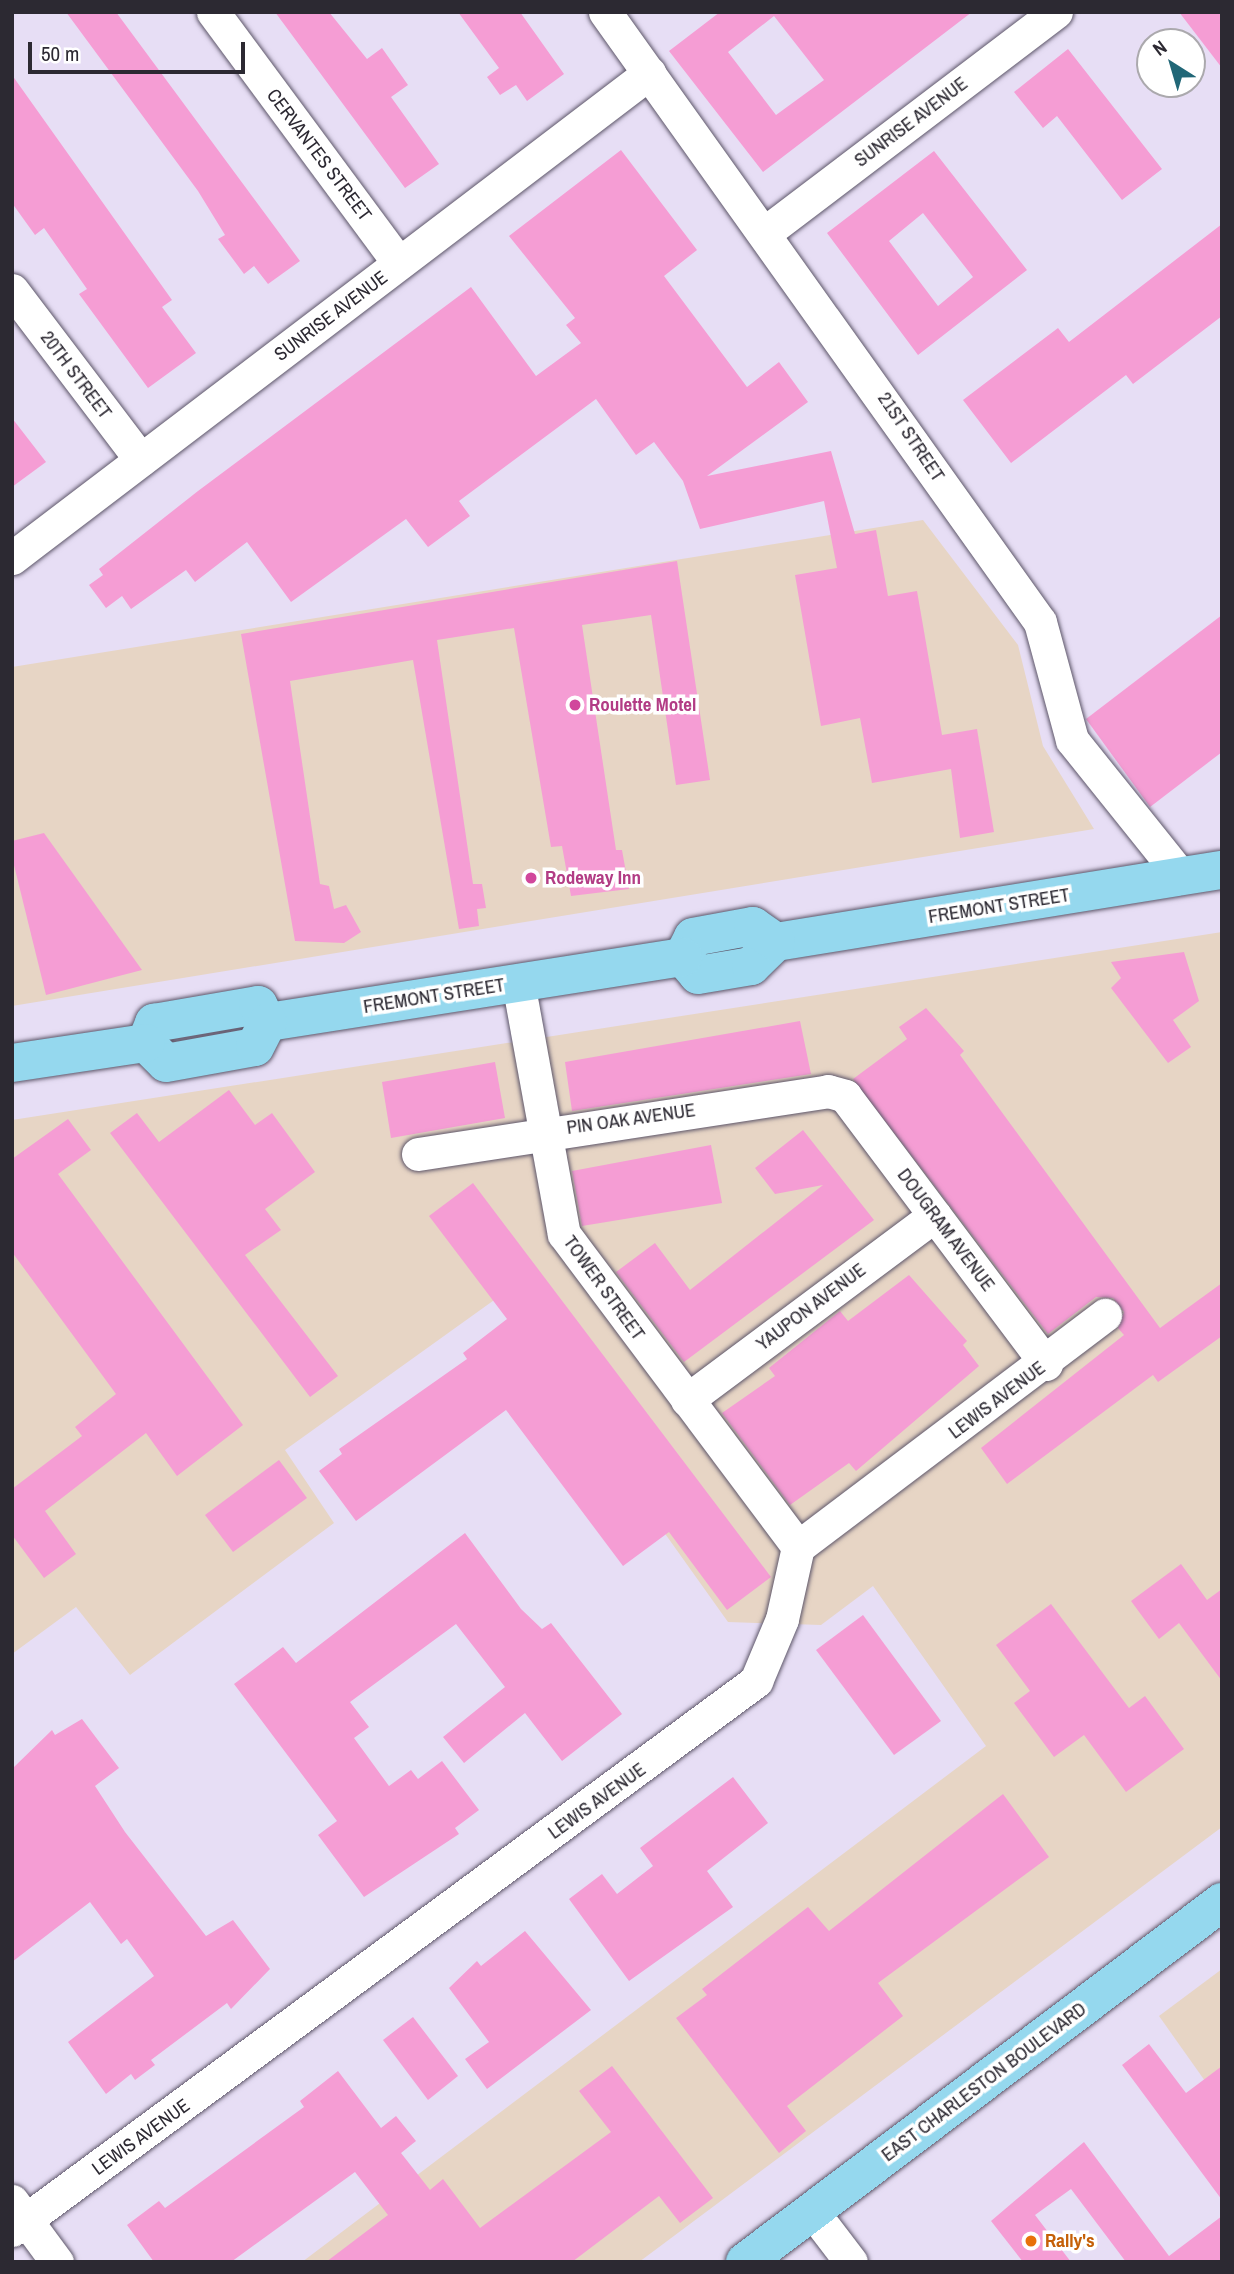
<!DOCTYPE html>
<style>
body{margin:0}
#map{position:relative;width:1234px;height:2274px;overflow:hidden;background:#e7def5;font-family:"Archivo Narrow",sans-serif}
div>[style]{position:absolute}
.commercial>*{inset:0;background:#e7d5c5}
.building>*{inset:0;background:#f59dd4}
.roads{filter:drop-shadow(0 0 2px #5d5669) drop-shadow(0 0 2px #5d5669)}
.minor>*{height:33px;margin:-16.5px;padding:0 16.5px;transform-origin:16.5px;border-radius:16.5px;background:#fff}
.major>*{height:38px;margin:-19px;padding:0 19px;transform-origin:19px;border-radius:19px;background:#95d8ee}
.dots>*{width:19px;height:19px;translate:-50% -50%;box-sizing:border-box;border:4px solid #fff;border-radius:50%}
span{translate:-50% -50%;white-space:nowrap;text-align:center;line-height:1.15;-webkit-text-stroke:7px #fff;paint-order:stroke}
.street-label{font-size:19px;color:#2c2932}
.hotel-label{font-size:19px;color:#b23c85;font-weight:700}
.left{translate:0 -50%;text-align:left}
.food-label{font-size:19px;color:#c56008;font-weight:700}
.frame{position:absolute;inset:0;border:14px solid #2c2932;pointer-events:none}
.north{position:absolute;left:1136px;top:28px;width:70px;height:70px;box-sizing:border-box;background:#fff;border:2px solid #aba9ad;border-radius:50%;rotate:323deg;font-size:19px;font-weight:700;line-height:28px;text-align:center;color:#2c2932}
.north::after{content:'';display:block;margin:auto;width:24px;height:32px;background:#216777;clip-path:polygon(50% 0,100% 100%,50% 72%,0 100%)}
.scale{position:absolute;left:28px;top:42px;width:217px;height:32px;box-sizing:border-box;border:4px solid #2c2932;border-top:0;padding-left:9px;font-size:21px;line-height:24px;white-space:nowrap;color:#2c2932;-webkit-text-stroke:5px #fff;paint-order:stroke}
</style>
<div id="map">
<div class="commercial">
<i style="clip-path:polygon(923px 520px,1018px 645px,1043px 746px,1094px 829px,12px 1006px,12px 667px)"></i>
<i style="clip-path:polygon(1222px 932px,1222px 1827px,639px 2262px,302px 2262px,986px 1746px,873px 1586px,821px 1625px,728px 1622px,497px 1298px,285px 1450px,334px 1523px,130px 1675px,76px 1607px,12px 1654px,12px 1120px)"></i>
<i style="clip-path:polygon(1222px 1969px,1222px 2105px,1159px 2016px)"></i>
</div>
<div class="building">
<i style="clip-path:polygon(66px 12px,116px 12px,300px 261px,268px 284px,254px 266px,244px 274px,218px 239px,225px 235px,198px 191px)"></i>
<i style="clip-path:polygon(275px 12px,329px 12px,367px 59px,382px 48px,408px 85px,391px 97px,439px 164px,405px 188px)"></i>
<i style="clip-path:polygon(458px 12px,520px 12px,564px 74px,527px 101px,516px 85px,500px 95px,487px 77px,499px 68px)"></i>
<i style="clip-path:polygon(evenodd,720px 12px,972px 12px,763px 172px,669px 51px,720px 12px,774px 16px,824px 80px,776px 115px,728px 52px,774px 16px)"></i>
<i style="clip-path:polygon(1179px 12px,1222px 12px,1222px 68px)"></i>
<i style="clip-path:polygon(1068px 49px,1162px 169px,1122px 200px,1057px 116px,1043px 128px,1014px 92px)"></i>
<i style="clip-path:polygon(12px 75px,172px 300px,162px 307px,196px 353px,148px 388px,79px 294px,87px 289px,44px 228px,35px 235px,12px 203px)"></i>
<i style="clip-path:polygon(621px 150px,697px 250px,664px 276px,747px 387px,779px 362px,808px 402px,707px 476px,831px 451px,855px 534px,876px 530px,888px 596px,917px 591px,942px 735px,977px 729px,994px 832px,960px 838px,951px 769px,872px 783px,860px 718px,821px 726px,795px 575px,837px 568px,824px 501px,700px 529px,683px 481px,654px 442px,636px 455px,596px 399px,459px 501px,470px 516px,428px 547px,406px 519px,291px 602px,247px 542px,195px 582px,186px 570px,131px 609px,122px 596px,106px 608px,89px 585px,103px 575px,99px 569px,198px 491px,471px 287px,536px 376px,581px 343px,566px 325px,575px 318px,509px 236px)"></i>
<i style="clip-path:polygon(evenodd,934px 151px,1027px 270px,918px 355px,827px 233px,934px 151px,923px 213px,973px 277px,938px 306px,889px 241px,923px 213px)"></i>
<i style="clip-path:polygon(1222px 224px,1222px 316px,1133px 384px,1126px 375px,1011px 463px,963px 400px,1058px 328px,1069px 342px)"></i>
<i style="clip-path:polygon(12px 418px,46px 462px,12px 487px)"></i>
<i style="clip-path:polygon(677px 561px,710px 780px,676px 785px,651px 615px,582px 625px,616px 850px,622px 850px,629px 889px,571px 896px,562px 846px,551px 847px,514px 628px,437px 640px,473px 884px,482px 884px,486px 908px,477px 909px,479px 926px,459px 929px,413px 660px,290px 681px,320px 884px,329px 886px,334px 909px,346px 905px,361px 932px,344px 943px,295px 941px,241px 634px)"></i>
<i style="clip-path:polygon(1222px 615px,1222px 752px,1150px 807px,1086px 719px)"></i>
<i style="clip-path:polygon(44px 833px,142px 970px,46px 995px,12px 857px,12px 841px)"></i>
<i style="clip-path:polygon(1184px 952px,1199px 1001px,1173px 1020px,1191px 1047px,1168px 1063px,1111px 988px,1121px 978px,1111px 962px)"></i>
<i style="clip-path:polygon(926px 1008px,964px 1051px,960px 1055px,1160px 1328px,1222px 1283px,1222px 1336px,1158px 1382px,1153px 1375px,1007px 1484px,981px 1448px,1124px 1335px,1118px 1328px,1124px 1312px,1113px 1298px,1096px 1297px,1048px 1334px,853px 1079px,907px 1039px,899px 1027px)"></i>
<i style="clip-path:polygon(800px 1021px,811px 1074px,572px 1111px,565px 1062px)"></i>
<i style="clip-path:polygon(495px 1062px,505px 1118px,391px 1138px,382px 1082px)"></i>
<i style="clip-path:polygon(229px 1090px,255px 1125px,272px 1113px,315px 1172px,265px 1209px,281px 1230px,245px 1255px,338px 1376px,310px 1397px,110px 1133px,137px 1113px,159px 1142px)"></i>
<i style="clip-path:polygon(68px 1119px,91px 1150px,58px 1174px,243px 1425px,177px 1476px,146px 1433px,45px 1511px,76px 1554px,44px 1578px,12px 1535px,12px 1489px,82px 1436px,75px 1427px,116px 1394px,12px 1252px,12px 1159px)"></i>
<i style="clip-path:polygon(803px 1130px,874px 1220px,684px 1362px,616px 1272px,655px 1243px,690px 1290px,823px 1185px,775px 1194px,755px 1168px)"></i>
<i style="clip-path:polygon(711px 1145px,722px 1203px,582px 1226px,572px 1171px)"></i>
<i style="clip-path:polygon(473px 1183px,771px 1577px,727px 1610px,669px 1532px,623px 1566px,506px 1410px,356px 1521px,319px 1471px,342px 1454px,339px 1449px,467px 1359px,463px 1353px,507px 1319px,429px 1216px)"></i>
<i style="clip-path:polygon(909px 1275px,967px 1341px,963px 1345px,979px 1366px,856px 1471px,849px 1463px,790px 1505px,722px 1413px,775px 1376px,769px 1368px,840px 1311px,848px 1321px)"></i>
<i style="clip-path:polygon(279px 1460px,307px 1498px,233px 1552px,205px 1515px)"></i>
<i style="clip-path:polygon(465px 1533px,521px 1609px,542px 1629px,551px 1623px,622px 1714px,562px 1761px,525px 1713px,464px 1763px,443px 1737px,505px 1687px,456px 1624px,350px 1702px,369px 1727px,354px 1738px,389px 1786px,411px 1770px,418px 1779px,442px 1761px,479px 1810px,455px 1828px,459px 1834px,364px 1897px,318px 1835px,337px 1821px,234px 1684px,283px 1647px,296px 1663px)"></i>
<i style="clip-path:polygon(1181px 1564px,1207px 1600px,1222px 1589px,1222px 1681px,1179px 1623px,1159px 1639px,1131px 1601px)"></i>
<i style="clip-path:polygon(1051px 1604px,1129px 1708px,1145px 1696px,1184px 1749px,1126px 1792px,1084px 1735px,1054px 1757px,1014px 1703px,1030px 1691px,996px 1645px)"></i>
<i style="clip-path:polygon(863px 1615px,941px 1721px,894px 1755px,816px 1650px)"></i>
<i style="clip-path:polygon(82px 1719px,119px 1768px,95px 1786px,125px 1832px,206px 1936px,233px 1920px,270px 1969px,231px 2009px,227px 2003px,151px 2060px,155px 2065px,135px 2080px,131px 2074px,106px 2094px,68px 2042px,154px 1976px,127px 1939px,121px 1944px,90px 1902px,12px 1962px,12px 1769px,52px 1730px,55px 1735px)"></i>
<i style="clip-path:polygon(733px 1777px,768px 1823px,707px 1871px,733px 1907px,629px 1981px,569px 1899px,602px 1874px,617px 1894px,653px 1866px,640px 1848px)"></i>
<i style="clip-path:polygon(1003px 1794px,1049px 1857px,878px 1983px,903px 2016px,787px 2106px,806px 2131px,779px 2153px,676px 2018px,707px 1995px,702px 1989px,808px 1907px,829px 1931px)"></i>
<i style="clip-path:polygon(525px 1931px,591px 2010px,487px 2089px,465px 2059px,489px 2042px,449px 1988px,477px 1961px,481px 1966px)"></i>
<i style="clip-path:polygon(413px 2017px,458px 2076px,428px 2100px,383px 2040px)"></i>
<i style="clip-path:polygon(1149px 2044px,1186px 2093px,1222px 2066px,1222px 2200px,1122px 2065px)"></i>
<i style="clip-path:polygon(612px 2066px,713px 2198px,680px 2223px,659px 2196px,572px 2262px,326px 2262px,388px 2215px,355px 2172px,231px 2262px,154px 2262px,127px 2225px,159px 2201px,165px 2208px,304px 2107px,300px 2101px,338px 2071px,381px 2128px,396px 2116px,416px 2141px,401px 2153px,430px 2190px,443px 2179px,480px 2228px,611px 2132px,579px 2091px)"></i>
<i style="clip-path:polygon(1084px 2142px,1169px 2256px,1222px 2216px,1222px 2262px,1126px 2262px,1071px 2189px,1035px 2215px,1071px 2262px,1023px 2262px,991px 2221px)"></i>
</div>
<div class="roads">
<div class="minor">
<i style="left:213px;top:12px;width:312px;rotate:53.5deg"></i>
<i style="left:605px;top:12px;width:749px;rotate:54.51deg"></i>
<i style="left:1040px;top:622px;width:122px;rotate:74.8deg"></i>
<i style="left:1072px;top:740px;width:174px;rotate:51.3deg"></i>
<i style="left:766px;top:232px;width:364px;rotate:-37.2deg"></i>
<i style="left:12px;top:290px;width:213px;rotate:52.8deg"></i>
<i style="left:12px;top:558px;width:801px;rotate:-37.28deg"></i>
<i style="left:518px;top:982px;width:256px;rotate:79.7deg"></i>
<i style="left:564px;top:1234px;width:391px;rotate:53.2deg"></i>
<i style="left:418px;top:1154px;width:415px;rotate:-8.7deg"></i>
<i style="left:828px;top:1091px;width:18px;rotate:16deg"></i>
<i style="left:845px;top:1096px;width:335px;rotate:53.1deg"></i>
<i style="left:687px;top:1400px;width:309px;rotate:-36.7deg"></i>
<i style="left:12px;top:2201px;width:76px;rotate:53.6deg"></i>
<i style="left:812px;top:2211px;width:64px;rotate:52.6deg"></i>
<i style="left:12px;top:2230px;width:925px;rotate:-36.42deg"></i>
<i style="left:756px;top:1681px;width:67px;rotate:-67.2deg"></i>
<i style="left:782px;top:1619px;width:74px;rotate:-77.5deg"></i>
<i style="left:798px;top:1547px;width:385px;rotate:-37.1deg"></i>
</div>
<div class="major">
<i style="left:683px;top:957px;width:23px;rotate:50deg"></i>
<i style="left:698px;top:975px;width:54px;rotate:-9.6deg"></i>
<i style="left:751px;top:966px;width:35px;rotate:-44deg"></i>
<i style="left:776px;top:942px;width:452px;rotate:-9.2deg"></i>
<i style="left:683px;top:957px;width:22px;rotate:-63deg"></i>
<i style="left:693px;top:937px;width:61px;rotate:-10.4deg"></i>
<i style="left:753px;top:926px;width:28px;rotate:35deg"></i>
<i style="left:268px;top:1022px;width:420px;rotate:-8.9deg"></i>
<i style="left:146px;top:1043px;width:22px;rotate:-68deg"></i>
<i style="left:154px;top:1023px;width:106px;rotate:-9.8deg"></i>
<i style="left:258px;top:1005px;width:20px;rotate:60deg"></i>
<i style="left:146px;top:1043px;width:28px;rotate:45deg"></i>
<i style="left:166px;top:1063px;width:90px;rotate:-10.2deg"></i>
<i style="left:255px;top:1047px;width:28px;rotate:-63deg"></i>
<i style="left:12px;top:1063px;width:135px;rotate:-8.5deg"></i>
<i style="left:745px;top:2262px;width:598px;rotate:-37.04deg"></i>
</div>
</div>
<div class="dots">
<i style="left:575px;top:705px;background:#d1479c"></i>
<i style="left:531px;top:878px;background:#d1479c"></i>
<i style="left:1031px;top:2241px;background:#e8710a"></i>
</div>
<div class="street-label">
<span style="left:911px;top:122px;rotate:-37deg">SUNRISE AVENUE</span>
<span style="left:319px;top:155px;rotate:53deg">CERVANTES STREET</span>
<span style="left:331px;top:316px;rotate:-37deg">SUNRISE AVENUE</span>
<span style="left:76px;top:375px;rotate:53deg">20TH STREET</span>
<span style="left:911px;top:437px;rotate:56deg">21ST STREET</span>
<span style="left:999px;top:906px;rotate:-9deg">FREMONT STREET</span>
<span style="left:434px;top:996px;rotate:-9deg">FREMONT STREET</span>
<span style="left:631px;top:1119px;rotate:-8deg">PIN OAK AVENUE</span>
<span style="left:946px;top:1230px;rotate:53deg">DOUGRAM AVENUE</span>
<span style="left:604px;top:1288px;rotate:54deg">TOWER STREET</span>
<span style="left:811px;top:1307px;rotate:-37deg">YAUPON AVENUE</span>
<span style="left:997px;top:1400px;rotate:-37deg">LEWIS AVENUE</span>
<span style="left:597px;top:1801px;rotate:-36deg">LEWIS AVENUE</span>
<span style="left:984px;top:2082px;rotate:-37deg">EAST CHARLESTON BOULEVARD</span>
<span style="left:141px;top:2137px;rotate:-36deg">LEWIS AVENUE</span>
</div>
<div class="hotel-label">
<span class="left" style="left:589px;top:705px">Roulette Motel</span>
<span class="left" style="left:545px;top:878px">Rodeway Inn</span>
</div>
<div class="food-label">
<span class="left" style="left:1045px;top:2241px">Rally's</span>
</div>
<div class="frame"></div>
<div class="north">N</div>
<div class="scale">50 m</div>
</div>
